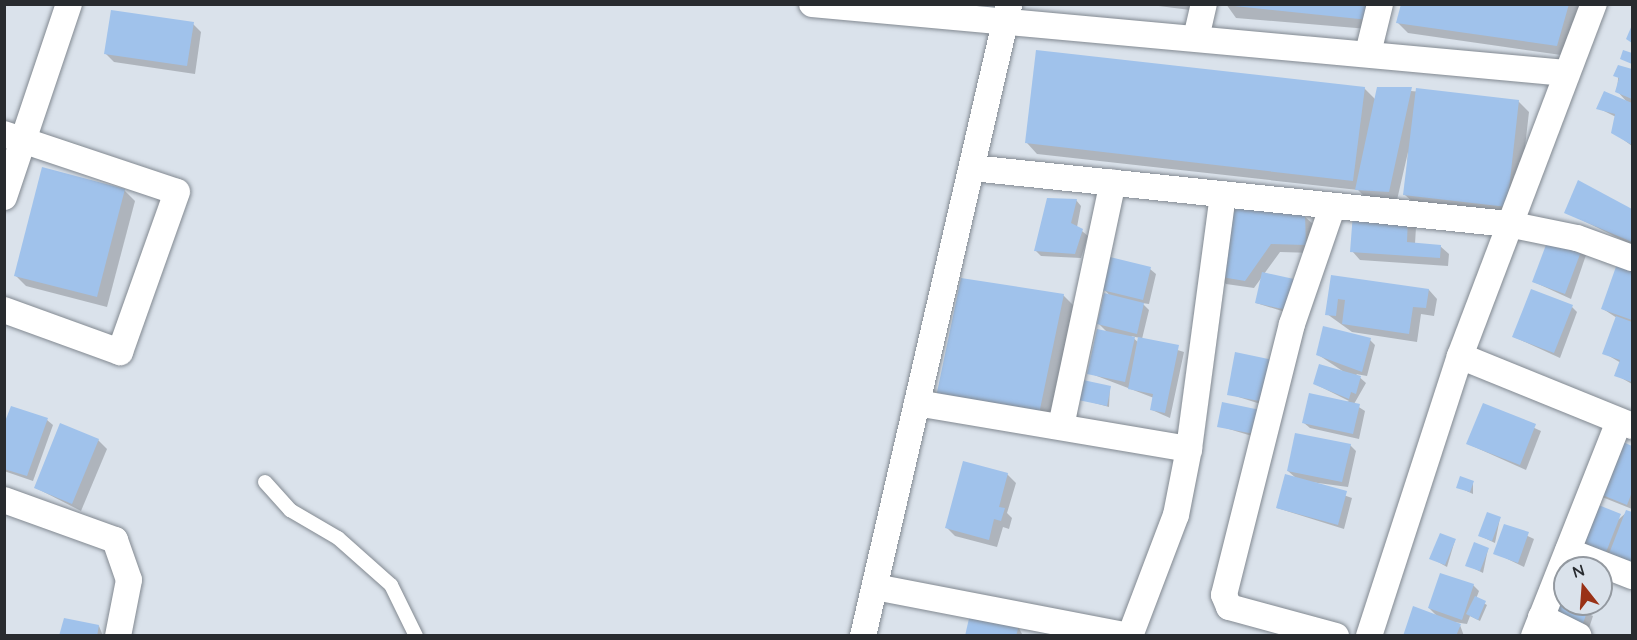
<!DOCTYPE html>
<style>
body{margin:0}
#map{position:relative;width:1637px;height:640px;overflow:hidden;background:#dae2eb;font-family:Quicksand,sans-serif}
div>[style]{position:absolute}
.shadow>*{inset:0;background:#0003}
.building>*{inset:0;background:#a0c2eb}
.roads{filter:drop-shadow(0 0 2px #828991) drop-shadow(0 0 2px #828991)}
.service>*{height:14px;margin:-7px;padding:0 7px;transform-origin:7px;border-radius:7px;background:#fff}
.minor>*{height:26px;margin:-13px;padding:0 13px;transform-origin:13px;border-radius:13px;background:#fff}
span{translate:-50% -50%;white-space:nowrap;text-align:center;line-height:1.15;-webkit-text-stroke:4.5px #dae2eb;paint-order:stroke}
.frame{position:absolute;inset:0;border:6px solid #282b2f;pointer-events:none}
.north{position:absolute;left:1553px;top:556px;width:60px;height:60px;box-sizing:border-box;background:#dae2eb;border:2px solid #9399a0;border-radius:50%;rotate:343deg;font-size:16px;font-weight:700;line-height:24px;text-align:center;color:#282b2f}
.north::after{content:'';display:block;margin:auto;width:21px;height:27px;background:#993116;clip-path:polygon(50% 0,100% 100%,50% 72%,0 100%)}
</style>
<div id="map">
<div class="shadow">
<i style="clip-path:polygon(1143px 4px,1199px 4px,1198px 11px)"></i>
<i style="clip-path:polygon(1226px 4px,1385px 4px,1380px 30px,1236px 18px)"></i>
<i style="clip-path:polygon(1402px 4px,1583px 4px,1568px 56px,1408px 33px,1398px 23px)"></i>
<i style="clip-path:polygon(193px 24px,201px 32px,195px 74px,114px 62px,106px 54px)"></i>
<i style="clip-path:polygon(1619px 67px,1632px 71px,1632px 146px,1613px 132px,1616px 117px,1598px 108px,1627px 102px,1617px 91px)"></i>
<i style="clip-path:polygon(1364px 88px,1376px 100px,1379px 88px,1518px 101px,1529px 112px,1517px 217px,1416px 205px,1405px 195px,1408px 152px,1397px 200px,1365px 197px,1358px 190px,1037px 154px,1027px 143px)"></i>
<i style="clip-path:polygon(1578px 182px,1632px 210px,1632px 245px,1566px 212px)"></i>
<i style="clip-path:polygon(124px 190px,135px 201px,107px 307px,26px 286px,15px 275px)"></i>
<i style="clip-path:polygon(1076px 200px,1081px 206px,1077px 227px,1088px 236px,1081px 258px,1041px 256px,1035px 250px)"></i>
<i style="clip-path:polygon(1355px 215px,1416px 227px,1415px 244px,1440px 246px,1449px 254px,1448px 266px,1360px 260px,1352px 251px)"></i>
<i style="clip-path:polygon(1304px 216px,1313px 224px,1314px 253px,1280px 252px,1264px 274px,1301px 317px,1256px 303px,1262px 277px,1254px 288px,1226px 284px,1218px 276px)"></i>
<i style="clip-path:polygon(1581px 250px,1586px 255px,1571px 299px,1534px 282px)"></i>
<i style="clip-path:polygon(1632px 268px,1632px 384px,1616px 375px,1621px 363px,1604px 353px,1617px 318px,1603px 309px)"></i>
<i style="clip-path:polygon(evenodd,1150px 269px,1156px 274px,1149px 304px,1142px 303px,1149px 310px,1142px 339px,1184px 352px,1170px 418px,1152px 410px,1154px 398px,1089px 373px,1108px 333px,1098px 323px,1111px 297px,1104px 289px,1150px 269px,1131px 336px,1140px 338px,1139px 343px,1131px 336px)"></i>
<i style="clip-path:polygon(1333px 277px,1429px 290px,1437px 299px,1434px 316px,1421px 314px,1417px 342px,1352px 332px,1327px 314px)"></i>
<i style="clip-path:polygon(1063px 295px,1074px 306px,1050px 424px,948px 408px)"></i>
<i style="clip-path:polygon(1572px 307px,1577px 312px,1560px 358px,1514px 337px)"></i>
<i style="clip-path:polygon(1370px 340px,1375px 345px,1367px 376px,1356px 374px,1366px 383px,1354px 404px,1365px 411px,1359px 439px,1310px 428px,1304px 423px,1349px 401px,1315px 384px,1347px 374px,1317px 354px)"></i>
<i style="clip-path:polygon(1236px 354px,1270px 407px,1229px 394px)"></i>
<i style="clip-path:polygon(1110px 387px,1109px 407px,1080px 399px)"></i>
<i style="clip-path:polygon(1484px 405px,1541px 431px,1526px 470px,1468px 444px)"></i>
<i style="clip-path:polygon(1270px 418px,1265px 440px,1219px 426px)"></i>
<i style="clip-path:polygon(47px 420px,53px 425px,33px 481px,4px 471px,4px 429px)"></i>
<i style="clip-path:polygon(98px 440px,107px 449px,81px 511px,36px 488px)"></i>
<i style="clip-path:polygon(1617px 441px,1632px 447px,1632px 509px,1602px 497px)"></i>
<i style="clip-path:polygon(1350px 445px,1356px 451px,1348px 487px,1303px 481px,1352px 498px,1344px 529px,1277px 508px,1297px 479px,1288px 471px)"></i>
<i style="clip-path:polygon(1007px 474px,1016px 483px,1007px 513px,1012px 518px,1009px 529px,1003px 527px,997px 547px,955px 536px,947px 528px)"></i>
<i style="clip-path:polygon(1473px 482px,1473px 494px,1458px 487px)"></i>
<i style="clip-path:polygon(1627px 512px,1632px 514px,1632px 571px,1580px 553px)"></i>
<i style="clip-path:polygon(1500px 518px,1495px 543px,1480px 536px)"></i>
<i style="clip-path:polygon(1505px 525px,1534px 539px,1524px 567px,1495px 553px)"></i>
<i style="clip-path:polygon(1455px 540px,1447px 567px,1431px 558px)"></i>
<i style="clip-path:polygon(1488px 549px,1483px 573px,1467px 565px)"></i>
<i style="clip-path:polygon(1601px 578px,1607px 583px,1601px 598px)"></i>
<i style="clip-path:polygon(1473px 585px,1479px 591px,1476px 599px,1487px 605px,1480px 621px,1470px 616px,1467px 624px,1447px 621px,1460px 625px,1464px 636px,1404px 636px,1439px 618px,1429px 608px)"></i>
<i style="clip-path:polygon(1568px 604px,1593px 616px,1587px 634px)"></i>
<i style="clip-path:polygon(1582px 604px,1598px 604px,1596px 610px)"></i>
<i style="clip-path:polygon(99px 626px,103px 636px,61px 636px)"></i>
<i style="clip-path:polygon(1018px 626px,1023px 636px,966px 636px)"></i>
</div>
<div class="building">
<i style="clip-path:polygon(1401px 4px,1569px 4px,1557px 46px,1396px 23px)"></i>
<i style="clip-path:polygon(1225px 5px,1372px 5px,1369px 20px)"></i>
<i style="clip-path:polygon(111px 10px,194px 22px,187px 66px,104px 54px)"></i>
<i style="clip-path:polygon(1632px 25px,1632px 43px,1626px 39px)"></i>
<i style="clip-path:polygon(1036px 50px,1365px 87px,1353px 181px,1025px 143px)"></i>
<i style="clip-path:polygon(1623px 50px,1632px 53px,1632px 64px,1620px 59px)"></i>
<i style="clip-path:polygon(1618px 65px,1632px 69px,1632px 99px,1615px 92px,1619px 78px,1613px 76px)"></i>
<i style="clip-path:polygon(1377px 87px,1412px 87px,1389px 192px,1355px 190px)"></i>
<i style="clip-path:polygon(1416px 88px,1519px 100px,1507px 207px,1403px 195px)"></i>
<i style="clip-path:polygon(1604px 91px,1632px 103px,1632px 145px,1611px 133px,1615px 114px,1596px 109px)"></i>
<i style="clip-path:polygon(42px 167px,125px 189px,97px 297px,14px 276px)"></i>
<i style="clip-path:polygon(1578px 180px,1632px 209px,1632px 242px,1564px 213px)"></i>
<i style="clip-path:polygon(1047px 198px,1077px 199px,1071px 223px,1083px 229px,1075px 254px,1034px 251px)"></i>
<i style="clip-path:polygon(1233px 206px,1305px 214px,1306px 245px,1271px 244px,1245px 281px,1216px 276px)"></i>
<i style="clip-path:polygon(1353px 213px,1408px 217px,1407px 242px,1441px 245px,1440px 258px,1350px 252px)"></i>
<i style="clip-path:polygon(1549px 237px,1582px 249px,1565px 294px,1532px 282px)"></i>
<i style="clip-path:polygon(1110px 257px,1151px 267px,1143px 300px,1102px 290px)"></i>
<i style="clip-path:polygon(1618px 261px,1632px 266px,1632px 320px,1601px 309px)"></i>
<i style="clip-path:polygon(1262px 272px,1303px 281px,1296px 312px,1255px 303px)"></i>
<i style="clip-path:polygon(1331px 275px,1429px 289px,1426px 308px,1413px 307px,1409px 334px,1342px 324px,1345px 300px,1338px 299px,1336px 316px,1325px 315px)"></i>
<i style="clip-path:polygon(961px 278px,1064px 294px,1039px 414px,936px 397px)"></i>
<i style="clip-path:polygon(1531px 289px,1573px 305px,1554px 353px,1512px 337px)"></i>
<i style="clip-path:polygon(1104px 293px,1144px 303px,1137px 334px,1097px 324px)"></i>
<i style="clip-path:polygon(1616px 316px,1632px 322px,1632px 382px,1614px 376px,1620px 360px,1602px 354px)"></i>
<i style="clip-path:polygon(1323px 326px,1371px 338px,1362px 372px,1316px 355px)"></i>
<i style="clip-path:polygon(1097px 329px,1135px 337px,1125px 382px,1087px 374px)"></i>
<i style="clip-path:polygon(1138px 337px,1179px 345px,1165px 413px,1150px 410px,1153px 394px,1128px 389px)"></i>
<i style="clip-path:polygon(1235px 352px,1273px 360px,1265px 402px,1227px 395px)"></i>
<i style="clip-path:polygon(1319px 364px,1361px 376px,1356px 394px,1351px 392px,1349px 399px,1313px 384px)"></i>
<i style="clip-path:polygon(1083px 380px,1111px 386px,1107px 406px,1078px 400px)"></i>
<i style="clip-path:polygon(1309px 393px,1360px 404px,1353px 434px,1302px 423px)"></i>
<i style="clip-path:polygon(1222px 402px,1265px 411px,1260px 435px,1217px 427px)"></i>
<i style="clip-path:polygon(1483px 403px,1536px 424px,1520px 465px,1466px 444px)"></i>
<i style="clip-path:polygon(11px 406px,48px 418px,27px 476px,4px 469px,4px 424px)"></i>
<i style="clip-path:polygon(60px 423px,99px 439px,72px 504px,34px 488px)"></i>
<i style="clip-path:polygon(1295px 433px,1351px 444px,1342px 482px,1287px 471px)"></i>
<i style="clip-path:polygon(1616px 439px,1632px 446px,1632px 492px,1627px 505px,1595px 492px)"></i>
<i style="clip-path:polygon(963px 461px,1008px 473px,999px 507px,1005px 508px,1001px 521px,994px 519px,989px 540px,945px 528px)"></i>
<i style="clip-path:polygon(1285px 474px,1347px 491px,1338px 525px,1276px 508px)"></i>
<i style="clip-path:polygon(1460px 476px,1474px 481px,1470px 492px,1456px 488px)"></i>
<i style="clip-path:polygon(1591px 502px,1621px 514px,1603px 560px,1572px 548px)"></i>
<i style="clip-path:polygon(1626px 510px,1632px 512px,1632px 569px,1607px 559px)"></i>
<i style="clip-path:polygon(1487px 512px,1501px 517px,1492px 541px,1478px 536px)"></i>
<i style="clip-path:polygon(1504px 524px,1529px 532px,1518px 563px,1493px 554px)"></i>
<i style="clip-path:polygon(1440px 533px,1456px 539px,1445px 565px,1429px 559px)"></i>
<i style="clip-path:polygon(1474px 542px,1489px 548px,1480px 571px,1465px 566px)"></i>
<i style="clip-path:polygon(1440px 573px,1474px 584px,1462px 620px,1428px 608px)"></i>
<i style="clip-path:polygon(1475px 596px,1486px 601px,1478px 620px,1466px 614px)"></i>
<i style="clip-path:polygon(1557px 599px,1588px 609px,1581px 629px,1550px 619px)"></i>
<i style="clip-path:polygon(1413px 606px,1461px 624px,1456px 636px,1403px 636px)"></i>
<i style="clip-path:polygon(970px 614px,1019px 625px,1016px 636px,965px 636px)"></i>
<i style="clip-path:polygon(64px 618px,99px 625px,97px 636px,59px 636px)"></i>
</div>
<div class="roads">
<div class="service">
<i style="left:265px;top:482px;width:38px;rotate:48deg"></i>
<i style="left:290px;top:510px;width:56px;rotate:30.3deg"></i>
<i style="left:338px;top:538px;width:71px;rotate:41.6deg"></i>
<i style="left:391px;top:585px;width:57px;rotate:63.9deg"></i>
</div>
<div class="minor">
<i style="left:812px;top:4px;width:757px;rotate:5.23deg"></i>
<i style="left:1196px;top:38px;width:35px;rotate:-77deg"></i>
<i style="left:1368px;top:53px;width:50px;rotate:-76.2deg"></i>
<i style="left:4px;top:134px;width:182px;rotate:18.5deg"></i>
<i style="left:177px;top:192px;width:170px;rotate:109.6deg"></i>
<i style="left:120px;top:352px;width:123px;rotate:-160.1deg"></i>
<i style="left:972px;top:168px;width:539px;rotate:5.96deg"></i>
<i style="left:1508px;top:224px;width:70px;rotate:11.5deg"></i>
<i style="left:1577px;top:238px;width:59px;rotate:20deg"></i>
<i style="left:4px;top:197px;width:204px;rotate:-71.4deg"></i>
<i style="left:1332px;top:208px;width:123px;rotate:109deg"></i>
<i style="left:1292px;top:324px;width:279px;rotate:104.1deg"></i>
<i style="left:1224px;top:595px;width:13px;rotate:67deg"></i>
<i style="left:1229px;top:607px;width:111px;rotate:15.2deg"></i>
<i style="left:1460px;top:356px;width:186px;rotate:22.1deg"></i>
<i style="left:917px;top:403px;width:276px;rotate:9.6deg"></i>
<i style="left:1189px;top:449px;width:256px;rotate:-82.4deg"></i>
<i style="left:1061px;top:426px;width:249px;rotate:-78deg"></i>
<i style="left:4px;top:500px;width:118px;rotate:19.8deg"></i>
<i style="left:115px;top:540px;width:42px;rotate:70.7deg"></i>
<i style="left:129px;top:580px;width:57px;rotate:101.1deg"></i>
<i style="left:1568px;top:551px;width:69px;rotate:21.3deg"></i>
<i style="left:875px;top:587px;width:259px;rotate:10.9deg"></i>
<i style="left:1541px;top:617px;width:42px;rotate:26.6deg"></i>
<i style="left:863px;top:636px;width:648px;rotate:-76.97deg"></i>
<i style="left:1130px;top:636px;width:129px;rotate:-69.2deg"></i>
<i style="left:1176px;top:515px;width:67px;rotate:-78.9deg"></i>
<i style="left:1369px;top:636px;width:294px;rotate:-72deg"></i>
<i style="left:1460px;top:356px;width:377px;rotate:-69.2deg"></i>
<i style="left:1534px;top:636px;width:231px;rotate:-68.4deg"></i>
</div>
</div>
<div class="frame"></div>
<div class="north">N</div>
</div>
